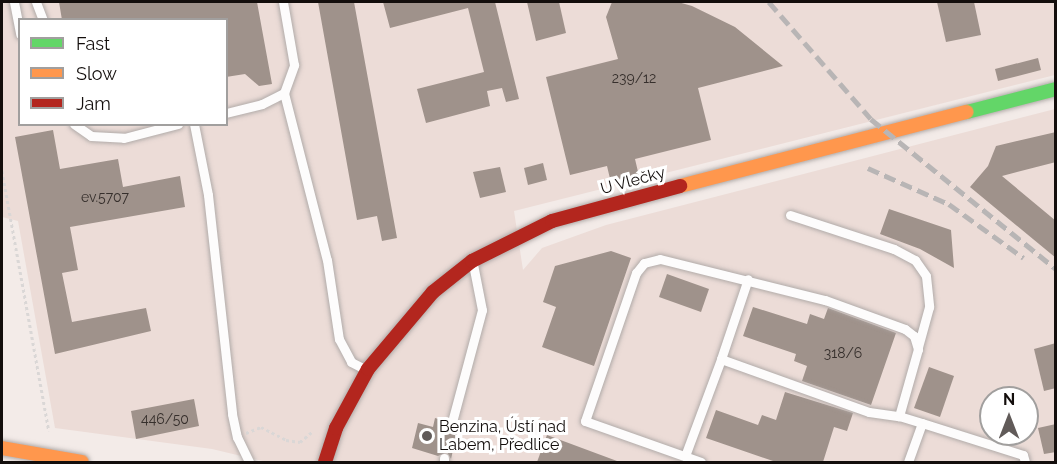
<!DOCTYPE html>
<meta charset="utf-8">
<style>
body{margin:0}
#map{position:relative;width:1057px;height:464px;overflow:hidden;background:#f3ebe8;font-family:Raleway,sans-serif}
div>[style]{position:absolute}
.built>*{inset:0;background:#ecdcd7}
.building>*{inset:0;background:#9f928b}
.path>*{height:3px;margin-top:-1.5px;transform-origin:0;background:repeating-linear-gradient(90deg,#dad7d6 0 3px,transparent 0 6px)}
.roads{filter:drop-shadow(0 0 2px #b1aba9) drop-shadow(0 0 2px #b1aba9)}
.lane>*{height:9px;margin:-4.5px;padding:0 4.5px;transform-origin:4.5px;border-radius:4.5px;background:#fdfcfc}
.fast>*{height:14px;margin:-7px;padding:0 7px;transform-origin:7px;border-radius:7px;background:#63d668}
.slow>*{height:14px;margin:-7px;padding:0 7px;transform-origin:7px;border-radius:7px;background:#ff974d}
.jam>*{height:14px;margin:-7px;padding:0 7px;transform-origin:7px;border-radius:7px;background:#b3261e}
.rail>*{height:4.5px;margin-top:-2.25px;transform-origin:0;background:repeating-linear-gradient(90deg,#b8b5b5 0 12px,transparent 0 18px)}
.dots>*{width:16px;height:16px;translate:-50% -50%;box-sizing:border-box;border:3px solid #fff;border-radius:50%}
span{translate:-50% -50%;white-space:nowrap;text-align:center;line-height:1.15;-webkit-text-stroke:6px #fff;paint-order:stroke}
.number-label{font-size:14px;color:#362f2c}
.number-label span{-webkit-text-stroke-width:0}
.street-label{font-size:16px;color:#130e0c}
.poi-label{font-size:16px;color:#130e0c}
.left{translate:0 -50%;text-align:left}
.frame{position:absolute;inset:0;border:3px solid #130e0c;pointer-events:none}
.legend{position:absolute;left:18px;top:18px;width:210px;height:108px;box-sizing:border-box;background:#fff;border:2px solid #a19f9e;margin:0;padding:8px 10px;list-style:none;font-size:18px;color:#130e0c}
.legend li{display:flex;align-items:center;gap:12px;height:30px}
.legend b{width:30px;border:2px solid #a19f9e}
.north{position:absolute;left:979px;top:386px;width:60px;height:60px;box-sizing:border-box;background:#fff;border:2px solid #a19f9e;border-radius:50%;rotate:0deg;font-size:16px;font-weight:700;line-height:24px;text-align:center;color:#130e0c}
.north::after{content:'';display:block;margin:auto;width:21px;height:27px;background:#615b59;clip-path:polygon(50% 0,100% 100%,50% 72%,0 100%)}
</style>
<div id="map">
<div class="built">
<i style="clip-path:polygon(evenodd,2px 2px,1055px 2px,1055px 75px,514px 211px,523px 270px,542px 248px,606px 225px,1055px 109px,1055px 462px,267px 462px,212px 449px,55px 428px,18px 221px,2px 217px,2px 2px,20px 20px,226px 20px,226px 124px,20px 124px,20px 20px,2px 2px,991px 398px,1027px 398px,1027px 434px,991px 434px,991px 398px)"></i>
</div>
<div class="building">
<i style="clip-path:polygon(59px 2px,257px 2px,272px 84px,259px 86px,245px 74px,226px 77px,226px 20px,62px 20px)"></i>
<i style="clip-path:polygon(318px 2px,354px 2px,397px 238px,382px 241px,377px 216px,357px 220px)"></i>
<i style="clip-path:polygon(383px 2px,495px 2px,519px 99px,506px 102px,502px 88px,487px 91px,490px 106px,426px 123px,417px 89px,484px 72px,468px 8px,390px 28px)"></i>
<i style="clip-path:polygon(527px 2px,559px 2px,566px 33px,536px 41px)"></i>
<i style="clip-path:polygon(612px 2px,678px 2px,692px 6px,735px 27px,783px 66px,698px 88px,711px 140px,635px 159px,639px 176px,611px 183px,607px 166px,570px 175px,546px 77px,618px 59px,606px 17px)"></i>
<i style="clip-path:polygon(937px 2px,974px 2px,981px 35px,946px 42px)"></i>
<i style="clip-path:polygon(1038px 58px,1041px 70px,998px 81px,995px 69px)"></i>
<i style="clip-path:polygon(53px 130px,60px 169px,118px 159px,123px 187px,180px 176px,185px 207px,70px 227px,78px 270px,62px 273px,72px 322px,146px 308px,151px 331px,55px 354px,15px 137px)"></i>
<i style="clip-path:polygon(1056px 132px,1056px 162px,1002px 176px,1056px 221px,1056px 258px,970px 187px,988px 166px,996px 146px)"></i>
<i style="clip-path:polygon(543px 163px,547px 180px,528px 185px,524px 168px)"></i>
<i style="clip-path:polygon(500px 167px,506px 192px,480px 198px,473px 172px)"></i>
<i style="clip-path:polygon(889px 209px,951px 230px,954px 268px,920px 249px,880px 234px)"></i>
<i style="clip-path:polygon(611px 251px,631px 258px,594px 366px,542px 347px,556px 307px,543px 302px,555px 266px)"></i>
<i style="clip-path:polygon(667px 274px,709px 289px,701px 312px,659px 297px)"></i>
<i style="clip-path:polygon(753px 307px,807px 324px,810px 314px,824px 319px,828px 308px,896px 333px,871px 405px,802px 381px,807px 366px,794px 361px,796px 354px,743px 336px)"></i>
<i style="clip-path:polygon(1056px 343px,1056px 388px,1044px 391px,1034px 349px)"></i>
<i style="clip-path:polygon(929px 367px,954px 376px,940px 417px,914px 408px)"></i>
<i style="clip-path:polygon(785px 392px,853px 413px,847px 431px,834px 427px,823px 462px,776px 462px,706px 438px,716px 410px,758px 425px,762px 415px,776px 420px)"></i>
<i style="clip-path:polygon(194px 399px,199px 426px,136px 439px,131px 411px)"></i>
<i style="clip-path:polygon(435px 418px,445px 421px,451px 429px,459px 424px,451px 459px,447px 452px,438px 456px,412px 448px,418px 423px,433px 427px)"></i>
<i style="clip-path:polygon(1056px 424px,1056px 452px,1044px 454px,1038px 428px)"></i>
<i style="clip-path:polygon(547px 435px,617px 461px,617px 462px,537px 462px)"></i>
</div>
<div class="path">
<i style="left:2px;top:171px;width:264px;rotate:79.8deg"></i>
<i style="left:246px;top:433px;width:16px;rotate:-22deg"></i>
<i style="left:261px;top:427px;width:28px;rotate:27deg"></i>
<i style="left:286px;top:440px;width:14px;rotate:8deg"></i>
<i style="left:300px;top:442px;width:16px;rotate:-40deg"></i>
</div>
<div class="roads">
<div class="lane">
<i style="left:14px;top:2px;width:33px;rotate:79deg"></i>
<i style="left:36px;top:2px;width:19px;rotate:69deg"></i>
<i style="left:284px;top:93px;width:172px;rotate:75.6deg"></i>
<i style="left:327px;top:260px;width:80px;rotate:81.4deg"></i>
<i style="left:339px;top:339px;width:26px;rotate:62deg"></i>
<i style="left:351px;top:362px;width:16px;rotate:27deg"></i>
<i style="left:226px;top:113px;width:37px;rotate:-14deg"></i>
<i style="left:262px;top:104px;width:25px;rotate:-27deg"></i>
<i style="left:284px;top:93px;width:30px;rotate:-70deg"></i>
<i style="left:294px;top:65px;width:64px;rotate:-99.9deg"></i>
<i style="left:74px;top:124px;width:21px;rotate:35deg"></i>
<i style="left:91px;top:136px;width:33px;rotate:3deg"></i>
<i style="left:124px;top:138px;width:56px;rotate:-14.5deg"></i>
<i style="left:194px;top:124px;width:72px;rotate:78.8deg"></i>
<i style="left:208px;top:195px;width:220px;rotate:83.7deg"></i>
<i style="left:232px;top:414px;width:24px;rotate:78deg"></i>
<i style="left:237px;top:437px;width:28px;rotate:64deg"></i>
<i style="left:790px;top:215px;width:109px;rotate:18.1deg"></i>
<i style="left:894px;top:249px;width:24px;rotate:28deg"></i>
<i style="left:915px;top:260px;width:19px;rotate:55deg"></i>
<i style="left:926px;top:276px;width:31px;rotate:84deg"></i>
<i style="left:929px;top:307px;width:41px;rotate:105.4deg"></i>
<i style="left:721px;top:359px;width:84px;rotate:-71.4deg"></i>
<i style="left:452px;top:422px;width:116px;rotate:-75deg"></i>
<i style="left:482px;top:310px;width:47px;rotate:-101.1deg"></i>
<i style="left:685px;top:456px;width:103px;rotate:-69.6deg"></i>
<i style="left:721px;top:359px;width:157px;rotate:19.7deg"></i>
<i style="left:869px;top:412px;width:30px;rotate:8deg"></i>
<i style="left:444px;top:462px;width:4px;rotate:-90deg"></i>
<i style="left:701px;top:462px;width:123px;rotate:-160.5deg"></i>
<i style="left:585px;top:421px;width:157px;rotate:-71deg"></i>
<i style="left:636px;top:273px;width:13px;rotate:-51deg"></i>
<i style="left:644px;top:263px;width:16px;rotate:-14deg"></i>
<i style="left:660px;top:259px;width:170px;rotate:14deg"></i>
<i style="left:825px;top:300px;width:85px;rotate:19.9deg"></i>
<i style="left:905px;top:329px;width:11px;rotate:38deg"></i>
<i style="left:914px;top:336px;width:14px;rotate:73deg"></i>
<i style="left:918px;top:349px;width:70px;rotate:105.8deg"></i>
<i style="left:899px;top:416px;width:24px;rotate:17deg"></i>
<i style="left:908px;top:462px;width:41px;rotate:-70.3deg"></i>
<i style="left:922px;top:423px;width:106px;rotate:17.6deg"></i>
<i style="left:1023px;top:455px;width:7px;rotate:74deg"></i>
</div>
<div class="fast">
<i style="left:967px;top:112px;width:92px;rotate:-14.5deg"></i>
</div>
<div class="slow">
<i style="left:680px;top:186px;width:296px;rotate:-14.5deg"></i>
<i style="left:2px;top:448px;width:81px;rotate:9.9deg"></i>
</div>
<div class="jam">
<i style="left:325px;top:462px;width:36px;rotate:-72deg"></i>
<i style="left:336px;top:428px;width:67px;rotate:-61.5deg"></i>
<i style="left:368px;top:369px;width:101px;rotate:-49.8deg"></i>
<i style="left:433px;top:292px;width:50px;rotate:-38.5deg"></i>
<i style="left:472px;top:261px;width:89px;rotate:-26.6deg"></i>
<i style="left:552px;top:221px;width:133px;rotate:-15.3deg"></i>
</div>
</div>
<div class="rail">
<i style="left:769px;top:2px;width:155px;rotate:48.9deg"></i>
<i style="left:871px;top:119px;width:238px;rotate:39deg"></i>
<i style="left:868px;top:168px;width:89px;rotate:24deg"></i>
<i style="left:949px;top:204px;width:92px;rotate:35.8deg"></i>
</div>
<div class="dots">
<i style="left:427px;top:436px;background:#615b59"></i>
</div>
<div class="number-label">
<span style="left:634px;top:78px">239/12</span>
<span style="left:105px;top:197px">ev.5707</span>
<span style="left:843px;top:353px">318/6</span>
<span style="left:165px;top:419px">446/50</span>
</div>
<div class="street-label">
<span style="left:633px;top:181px;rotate:-15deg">U Vlečky</span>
</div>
<div class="poi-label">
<span class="left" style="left:439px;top:436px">Benzina, Ústí nad<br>Labem, Předlice</span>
</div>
<div class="frame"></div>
<ul class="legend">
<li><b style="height:8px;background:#63d668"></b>Fast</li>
<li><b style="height:8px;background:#ff974d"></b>Slow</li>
<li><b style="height:8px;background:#b3261e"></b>Jam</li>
</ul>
<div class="north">N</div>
</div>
